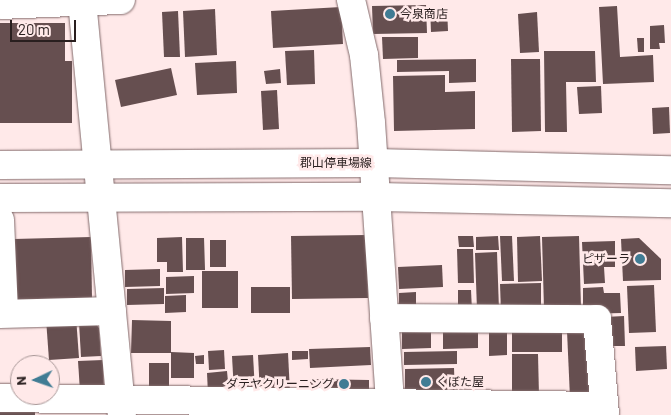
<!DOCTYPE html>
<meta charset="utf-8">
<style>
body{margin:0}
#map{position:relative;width:671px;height:415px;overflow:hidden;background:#ffe9e9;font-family:Barlow,"Noto Sans JP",sans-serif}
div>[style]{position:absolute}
.building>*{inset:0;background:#664f50}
.roads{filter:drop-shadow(0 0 1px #836b6c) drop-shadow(0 0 1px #836b6c)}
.minor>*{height:28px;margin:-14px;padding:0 14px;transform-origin:14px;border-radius:14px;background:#fff}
.major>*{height:28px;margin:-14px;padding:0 14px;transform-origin:14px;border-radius:14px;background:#fff}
.dots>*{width:14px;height:14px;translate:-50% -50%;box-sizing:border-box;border:2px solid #ffe9e9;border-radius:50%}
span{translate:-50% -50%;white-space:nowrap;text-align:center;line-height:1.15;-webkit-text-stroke:5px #ffe9e9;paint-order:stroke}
.poi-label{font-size:12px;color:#291f1f}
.left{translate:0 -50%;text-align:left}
.right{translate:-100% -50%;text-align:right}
.street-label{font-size:12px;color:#291f1f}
.north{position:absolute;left:10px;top:355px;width:50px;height:50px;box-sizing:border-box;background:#ffe9e9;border:1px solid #a99898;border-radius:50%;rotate:267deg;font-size:14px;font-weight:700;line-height:20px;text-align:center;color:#291f1f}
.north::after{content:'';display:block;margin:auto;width:18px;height:22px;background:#407c94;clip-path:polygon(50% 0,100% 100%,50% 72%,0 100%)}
.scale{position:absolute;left:10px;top:20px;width:66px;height:22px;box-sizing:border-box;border:2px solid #291f1f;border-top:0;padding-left:6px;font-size:15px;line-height:18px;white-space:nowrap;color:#291f1f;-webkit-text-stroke:4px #ffe9e9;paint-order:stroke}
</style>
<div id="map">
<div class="building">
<i style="clip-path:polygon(426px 5px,427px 33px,373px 34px,372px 6px)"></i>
<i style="clip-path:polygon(617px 6px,620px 57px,653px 55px,654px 82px,603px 84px,599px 7px)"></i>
<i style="clip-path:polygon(341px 7px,343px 44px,273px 48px,271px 11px)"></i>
<i style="clip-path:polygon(430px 7px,447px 7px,448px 31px,431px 32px)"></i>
<i style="clip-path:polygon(215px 9px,217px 55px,185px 57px,183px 11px)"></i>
<i style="clip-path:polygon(178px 11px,180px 57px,164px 57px,162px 12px)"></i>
<i style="clip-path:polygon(537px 12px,539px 52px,520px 53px,518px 14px)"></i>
<i style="clip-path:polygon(0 23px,65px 23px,65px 61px,72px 61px,72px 123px,0 123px)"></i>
<i style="clip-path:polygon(664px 25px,665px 43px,659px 43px,660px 49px,650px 49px,650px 26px)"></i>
<i style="clip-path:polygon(382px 37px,418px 37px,418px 58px,383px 59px)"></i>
<i style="clip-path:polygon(637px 38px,644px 38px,644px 52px,638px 52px)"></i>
<i style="clip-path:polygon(314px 50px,315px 84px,287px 85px,285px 51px)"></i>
<i style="clip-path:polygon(544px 51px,595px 51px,596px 82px,566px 82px,567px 132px,545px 132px)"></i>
<i style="clip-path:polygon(476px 59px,476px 82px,449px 83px,449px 71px,397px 72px,397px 60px)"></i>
<i style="clip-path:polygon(511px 59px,540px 59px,541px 131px,512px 132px)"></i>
<i style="clip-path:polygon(236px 61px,237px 93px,197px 95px,195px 63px)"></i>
<i style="clip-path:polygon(171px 68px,177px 95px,121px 107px,115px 80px)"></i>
<i style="clip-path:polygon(280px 69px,281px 83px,266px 84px,264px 71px)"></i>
<i style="clip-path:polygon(445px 75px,445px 92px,475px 91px,475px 129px,394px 131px,393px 76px)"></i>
<i style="clip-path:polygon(601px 86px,602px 113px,579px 114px,577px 87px)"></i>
<i style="clip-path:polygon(277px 90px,279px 129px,263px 130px,261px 91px)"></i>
<i style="clip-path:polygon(669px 107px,670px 133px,653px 134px,652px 108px)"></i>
<i style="clip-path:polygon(367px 235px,368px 298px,292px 299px,291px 236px)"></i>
<i style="clip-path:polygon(458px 236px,473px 236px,474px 247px,459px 247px)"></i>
<i style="clip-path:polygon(498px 236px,499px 250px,476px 250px,476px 237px)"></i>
<i style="clip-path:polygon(500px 236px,512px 236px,514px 281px,502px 281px)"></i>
<i style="clip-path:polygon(540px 236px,542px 281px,518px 282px,517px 237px)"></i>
<i style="clip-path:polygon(579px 236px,581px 308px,544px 309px,542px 237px)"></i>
<i style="clip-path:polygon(91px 237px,92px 299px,15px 301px,14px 239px)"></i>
<i style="clip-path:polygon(182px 237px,183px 272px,167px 272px,167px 262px,157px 262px,157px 238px)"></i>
<i style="clip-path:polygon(186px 238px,204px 238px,205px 270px,186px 270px)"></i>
<i style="clip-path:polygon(639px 238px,661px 259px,661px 280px,623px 281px,621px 239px)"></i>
<i style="clip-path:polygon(210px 240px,226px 240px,226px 267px,210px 267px)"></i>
<i style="clip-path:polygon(615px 241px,615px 267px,604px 267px,605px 283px,584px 284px,582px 242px)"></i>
<i style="clip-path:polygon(457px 249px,473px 249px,474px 283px,458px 283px)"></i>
<i style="clip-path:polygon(497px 252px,499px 310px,477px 310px,475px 253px)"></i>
<i style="clip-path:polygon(442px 265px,443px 287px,399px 289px,398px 267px)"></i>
<i style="clip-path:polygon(160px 269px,160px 286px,125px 287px,125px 270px)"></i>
<i style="clip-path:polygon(202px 271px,238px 271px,238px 308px,202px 308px)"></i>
<i style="clip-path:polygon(194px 276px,194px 293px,166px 294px,166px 277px)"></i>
<i style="clip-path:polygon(541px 283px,541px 310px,501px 312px,500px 284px)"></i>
<i style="clip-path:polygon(654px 285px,656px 332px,629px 333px,627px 286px)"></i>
<i style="clip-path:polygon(251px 287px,290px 287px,290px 313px,251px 313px)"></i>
<i style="clip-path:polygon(603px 287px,604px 293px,620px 293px,621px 313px,583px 314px,583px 288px)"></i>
<i style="clip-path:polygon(164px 288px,164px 304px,127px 305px,127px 289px)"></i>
<i style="clip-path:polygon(458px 290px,471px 290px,472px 311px,458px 311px)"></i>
<i style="clip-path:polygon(416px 292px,416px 307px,399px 308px,399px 293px)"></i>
<i style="clip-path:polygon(186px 295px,186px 312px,165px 313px,165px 296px)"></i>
<i style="clip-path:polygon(624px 316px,625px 346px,605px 346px,605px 317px)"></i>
<i style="clip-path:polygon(76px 317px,79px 358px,49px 360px,46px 319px)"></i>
<i style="clip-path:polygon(93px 320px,99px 328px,101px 356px,81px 357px,79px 322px)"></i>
<i style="clip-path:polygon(132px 320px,171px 321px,171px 353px,131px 353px)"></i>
<i style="clip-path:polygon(478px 328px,478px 348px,443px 349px,443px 329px)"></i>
<i style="clip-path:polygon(402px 329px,431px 329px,431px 348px,402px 349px)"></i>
<i style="clip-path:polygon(489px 329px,507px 329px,507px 355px,489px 356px)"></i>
<i style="clip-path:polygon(583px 330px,589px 336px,594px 392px,570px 398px,567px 331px)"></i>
<i style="clip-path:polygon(562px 331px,562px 352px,512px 352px,512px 332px)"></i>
<i style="clip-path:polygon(666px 346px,667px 369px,636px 371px,635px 347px)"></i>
<i style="clip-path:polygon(370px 347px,371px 365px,310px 368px,309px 349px)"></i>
<i style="clip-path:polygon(224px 350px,225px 369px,209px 370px,208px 351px)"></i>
<i style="clip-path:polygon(292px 351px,308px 351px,308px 359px,292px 360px)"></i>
<i style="clip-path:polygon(457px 351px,457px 364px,404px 365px,404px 352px)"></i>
<i style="clip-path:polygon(171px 352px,194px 353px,194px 378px,171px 378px)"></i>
<i style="clip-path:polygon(288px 353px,290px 393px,260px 394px,258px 355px)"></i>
<i style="clip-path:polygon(512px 354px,538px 354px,539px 396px,512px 397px)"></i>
<i style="clip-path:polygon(204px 355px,204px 364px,196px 364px,195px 356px)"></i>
<i style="clip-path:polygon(253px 355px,255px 391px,234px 392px,232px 356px)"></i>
<i style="clip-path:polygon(103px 360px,104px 390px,80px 391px,78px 361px)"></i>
<i style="clip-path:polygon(149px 363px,169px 363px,169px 391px,149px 391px)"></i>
<i style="clip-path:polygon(454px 368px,455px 396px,405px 397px,405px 369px)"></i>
<i style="clip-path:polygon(227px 371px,229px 393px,208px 394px,207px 373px)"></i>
<i style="clip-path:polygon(309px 379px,369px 380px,369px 397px,309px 396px)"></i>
<i style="clip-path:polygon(35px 409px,35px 415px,0 415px,0 411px)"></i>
</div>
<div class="roads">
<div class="minor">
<i style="left:351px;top:0;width:57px;rotate:76.7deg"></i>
<i style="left:364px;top:55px;width:68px;rotate:84.1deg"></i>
<i style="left:371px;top:123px;width:293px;rotate:86.1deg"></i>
<i style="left:82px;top:1px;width:416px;rotate:84.5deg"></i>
<i style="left:0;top:5px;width:121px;rotate:-2.4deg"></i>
<i style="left:0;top:220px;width:93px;rotate:87.5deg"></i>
<i style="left:0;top:314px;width:112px;rotate:-1.5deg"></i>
<i style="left:384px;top:318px;width:213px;rotate:0.3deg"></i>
<i style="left:597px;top:319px;width:96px;rotate:85.2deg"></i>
<i style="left:0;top:398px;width:604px;rotate:0.76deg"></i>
</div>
<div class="major">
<i style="left:0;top:165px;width:375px;rotate:-0.3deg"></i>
<i style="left:375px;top:163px;width:296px;rotate:1.4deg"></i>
<i style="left:0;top:198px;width:378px;rotate:-0.2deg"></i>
<i style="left:378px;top:197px;width:293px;rotate:1.2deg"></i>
</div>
</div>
<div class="dots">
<i style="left:390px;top:14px;background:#407c94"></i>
<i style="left:640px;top:259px;background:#407c94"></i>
<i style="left:426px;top:382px;background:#407c94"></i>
<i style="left:344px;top:384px;background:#407c94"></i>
</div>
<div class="poi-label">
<span class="left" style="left:400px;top:14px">今泉商店</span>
<span class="right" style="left:630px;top:259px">ピザーラ</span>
<span class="left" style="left:436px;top:382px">くぼた屋</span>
<span class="right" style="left:334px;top:384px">ダテヤクリーニング</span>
</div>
<div class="street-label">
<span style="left:336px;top:163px">郡山停車場線</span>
</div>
<div class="north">N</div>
<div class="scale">20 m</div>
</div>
